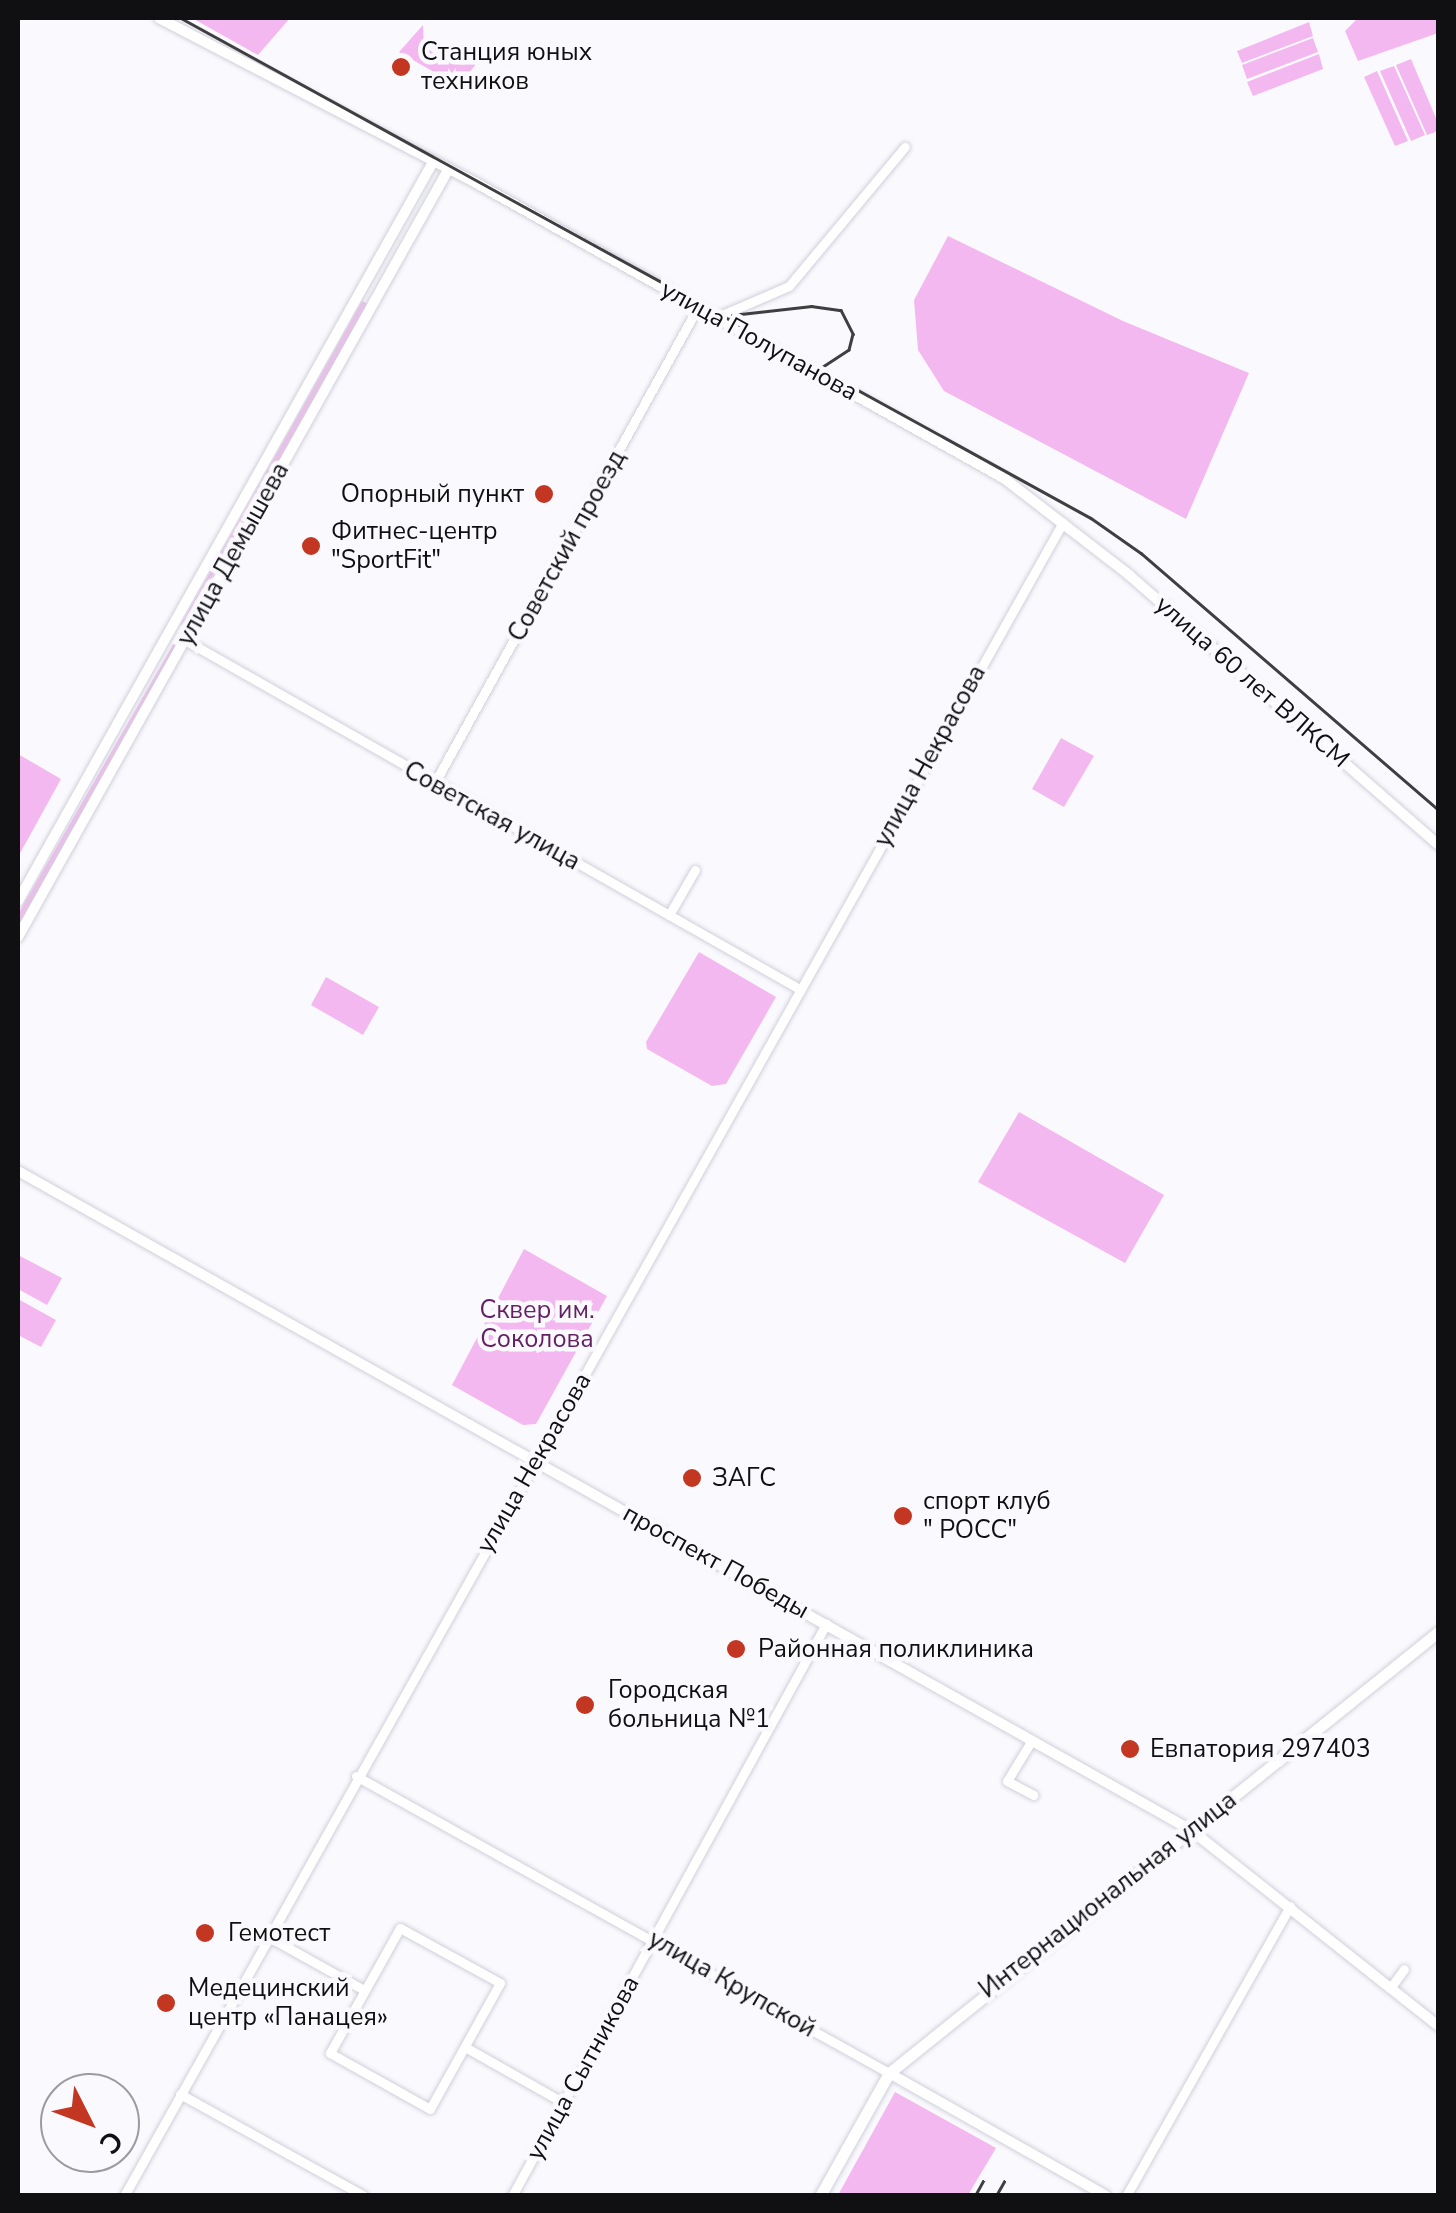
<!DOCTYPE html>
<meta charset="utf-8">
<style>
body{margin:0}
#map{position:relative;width:1456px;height:2213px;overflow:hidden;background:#fafafe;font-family:"Nunito Sans",sans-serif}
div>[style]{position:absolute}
.green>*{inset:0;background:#f4b8f0}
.roads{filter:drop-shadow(0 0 2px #d0d0db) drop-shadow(0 0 2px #d0d0db)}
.minor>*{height:9px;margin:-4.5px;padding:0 4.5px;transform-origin:4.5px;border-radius:4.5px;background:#fff}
.tertiary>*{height:10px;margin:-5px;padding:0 5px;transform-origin:5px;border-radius:5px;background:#fff}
.secondary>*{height:11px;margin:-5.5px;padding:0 5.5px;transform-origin:5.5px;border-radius:5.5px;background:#fff}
.tram>*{height:2.5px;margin:-1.25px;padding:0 1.25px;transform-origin:1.25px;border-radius:1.25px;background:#3f3f42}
.rail>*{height:2.5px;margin-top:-1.25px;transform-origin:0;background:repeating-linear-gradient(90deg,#3f3f42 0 18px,transparent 0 36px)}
.dots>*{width:28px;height:28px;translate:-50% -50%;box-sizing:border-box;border:5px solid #fafafe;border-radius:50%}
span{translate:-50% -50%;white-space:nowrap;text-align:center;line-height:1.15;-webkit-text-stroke:9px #fafafe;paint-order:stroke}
.poi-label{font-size:25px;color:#101013}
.left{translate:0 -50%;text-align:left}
.right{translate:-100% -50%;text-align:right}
.street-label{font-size:25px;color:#101013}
.park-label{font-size:25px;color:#651f64}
.frame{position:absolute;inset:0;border:20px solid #101013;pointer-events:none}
.north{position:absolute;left:40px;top:2073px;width:100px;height:100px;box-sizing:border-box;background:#fafafe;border:2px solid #9c9ca0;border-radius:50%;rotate:132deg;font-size:28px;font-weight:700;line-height:40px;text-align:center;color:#101013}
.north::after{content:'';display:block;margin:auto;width:35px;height:45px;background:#c23622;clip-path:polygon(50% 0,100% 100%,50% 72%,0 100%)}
</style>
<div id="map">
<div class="green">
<i style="clip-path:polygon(192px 18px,290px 18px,258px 55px)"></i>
<i style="clip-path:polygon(1358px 18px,1438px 18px,1438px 33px,1358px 61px,1345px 31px)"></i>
<i style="clip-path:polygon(1309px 22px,1313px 36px,1242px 63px,1237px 51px)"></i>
<i style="clip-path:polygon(423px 25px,424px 46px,439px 57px,483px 56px,462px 81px,455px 84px,399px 52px)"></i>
<i style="clip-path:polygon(1313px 38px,1318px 52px,1247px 79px,1242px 65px)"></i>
<i style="clip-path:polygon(1319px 54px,1323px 69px,1253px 96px,1247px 82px)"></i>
<i style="clip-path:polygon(1411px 59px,1438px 123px,1438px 131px,1427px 135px,1396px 65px)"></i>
<i style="clip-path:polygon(1394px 66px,1425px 135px,1411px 141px,1380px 71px)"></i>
<i style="clip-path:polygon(1377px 71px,1408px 141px,1395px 146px,1364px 77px)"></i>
<i style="clip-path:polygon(948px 236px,1123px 321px,1249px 373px,1186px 519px,944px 391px,918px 350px,914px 300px)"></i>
<i style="clip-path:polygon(362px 301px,368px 304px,183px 628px,181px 624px)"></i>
<i style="clip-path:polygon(174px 643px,176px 648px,18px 927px,18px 914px)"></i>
<i style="clip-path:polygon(1061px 738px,1094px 756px,1064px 807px,1032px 789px)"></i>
<i style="clip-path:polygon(18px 754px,61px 779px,18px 857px)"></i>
<i style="clip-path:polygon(699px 952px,776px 997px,726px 1084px,712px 1086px,647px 1049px,646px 1042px)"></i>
<i style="clip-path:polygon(326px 977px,379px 1007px,363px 1035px,311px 1005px)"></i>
<i style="clip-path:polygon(1019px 1112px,1164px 1195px,1125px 1263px,978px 1182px)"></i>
<i style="clip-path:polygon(524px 1249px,607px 1296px,536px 1424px,523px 1425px,452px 1385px)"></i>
<i style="clip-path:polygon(18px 1255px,62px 1278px,47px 1305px,18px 1289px)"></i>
<i style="clip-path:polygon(18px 1299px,56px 1320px,41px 1347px,18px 1335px)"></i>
<i style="clip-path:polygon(895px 2092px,996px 2148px,968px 2195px,838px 2195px)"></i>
</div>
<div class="roads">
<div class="minor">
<i style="left:717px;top:317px;width:78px;rotate:-23.3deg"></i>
<i style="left:789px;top:286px;width:181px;rotate:-50.2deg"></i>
<i style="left:185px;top:640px;width:708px;rotate:29.6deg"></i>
<i style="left:434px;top:784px;width:545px;rotate:-61.04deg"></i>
<i style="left:669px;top:915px;width:52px;rotate:-60deg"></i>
<i style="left:1032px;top:1740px;width:48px;rotate:121.4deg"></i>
<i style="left:1007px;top:1781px;width:30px;rotate:28deg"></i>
<i style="left:356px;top:1776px;width:610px;rotate:29.13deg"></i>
<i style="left:400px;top:1928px;width:114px;rotate:28.8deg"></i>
<i style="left:500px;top:1983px;width:144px;rotate:119.1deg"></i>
<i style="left:430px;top:2109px;width:115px;rotate:-150.8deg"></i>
<i style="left:330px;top:2053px;width:143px;rotate:-60.8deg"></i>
<i style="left:267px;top:1936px;width:111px;rotate:29.1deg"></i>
<i style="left:1391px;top:1987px;width:22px;rotate:-54deg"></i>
<i style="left:465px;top:2047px;width:114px;rotate:29.5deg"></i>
<i style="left:180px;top:2094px;width:210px;rotate:29deg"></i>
<i style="left:124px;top:2196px;width:1919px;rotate:-60.71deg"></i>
<i style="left:512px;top:2196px;width:653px;rotate:-61.24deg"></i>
<i style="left:1126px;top:2196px;width:333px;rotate:-60.5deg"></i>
</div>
<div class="tertiary">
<i style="left:159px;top:18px;width:357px;rotate:27.5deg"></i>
<i style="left:476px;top:183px;width:606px;rotate:29.23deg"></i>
<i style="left:1005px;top:479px;width:157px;rotate:37.7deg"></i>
<i style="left:1129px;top:575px;width:410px;rotate:41.1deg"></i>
<i style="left:18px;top:901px;width:848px;rotate:-60.68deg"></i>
<i style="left:18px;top:937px;width:879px;rotate:-60.72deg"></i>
<i style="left:18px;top:1171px;width:1345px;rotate:29.33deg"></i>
<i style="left:1191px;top:1830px;width:315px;rotate:38.4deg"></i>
<i style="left:889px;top:2073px;width:249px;rotate:29.5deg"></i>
</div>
<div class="secondary">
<i style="left:820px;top:2196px;width:141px;rotate:-60.7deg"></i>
<i style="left:889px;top:2073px;width:704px;rotate:-38.77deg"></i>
</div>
</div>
<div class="tram">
<i style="left:181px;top:18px;width:1038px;rotate:28.79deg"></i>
<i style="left:1091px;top:518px;width:61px;rotate:35deg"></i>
<i style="left:1141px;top:553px;width:392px;rotate:40.8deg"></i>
<i style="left:732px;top:315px;width:80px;rotate:-6.5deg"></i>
<i style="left:811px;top:306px;width:30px;rotate:8deg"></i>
<i style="left:841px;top:310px;width:27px;rotate:63deg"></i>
<i style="left:853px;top:334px;width:16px;rotate:104deg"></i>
<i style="left:849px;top:350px;width:30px;rotate:147deg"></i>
</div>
<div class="rail">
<i style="left:975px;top:2196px;width:33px;rotate:-61deg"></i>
<i style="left:996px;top:2196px;width:24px;rotate:-60deg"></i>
</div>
<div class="dots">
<i style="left:401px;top:67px;background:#c23622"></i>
<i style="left:544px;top:494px;background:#c23622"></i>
<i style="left:311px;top:546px;background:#c23622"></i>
<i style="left:692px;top:1478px;background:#c23622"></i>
<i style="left:903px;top:1516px;background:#c23622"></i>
<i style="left:736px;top:1649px;background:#c23622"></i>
<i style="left:585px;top:1705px;background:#c23622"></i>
<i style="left:1130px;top:1749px;background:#c23622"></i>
<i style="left:205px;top:1933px;background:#c23622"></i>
<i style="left:166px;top:2003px;background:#c23622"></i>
</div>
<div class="poi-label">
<span class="left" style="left:421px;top:67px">Станция юных<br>техников</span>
<span class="right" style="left:524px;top:494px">Опорный пункт</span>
<span class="left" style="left:331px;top:546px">Фитнес-центр<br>"SportFit"</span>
<span class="left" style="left:712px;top:1478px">ЗАГС</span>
<span class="left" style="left:923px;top:1516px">спорт клуб<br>" РОСС"</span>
<span class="left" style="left:758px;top:1649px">Районная поликлиника</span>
<span class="left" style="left:608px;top:1705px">Городская<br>больница №1</span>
<span class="left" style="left:1150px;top:1749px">Евпатория 297403</span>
<span class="left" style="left:228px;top:1933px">Гемотест</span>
<span class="left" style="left:188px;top:2003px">Медецинский<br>центр «Панацея»</span>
</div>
<div class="street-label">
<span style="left:759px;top:341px;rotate:29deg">улица Полупанова</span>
<span style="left:567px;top:546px;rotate:-61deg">Советский проезд</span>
<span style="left:233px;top:554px;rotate:-61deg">улица Демышева</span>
<span style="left:1252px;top:682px;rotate:41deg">улица 60 лет ВЛКСМ</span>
<span style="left:930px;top:756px;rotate:-61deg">улица Некрасова</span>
<span style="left:492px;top:816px;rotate:29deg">Советская улица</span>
<span style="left:534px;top:1463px;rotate:-60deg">улица Некрасова</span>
<span style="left:716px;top:1562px;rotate:29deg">проспект Победы</span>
<span style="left:1108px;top:1895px;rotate:-38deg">Интернациональная улица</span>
<span style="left:732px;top:1984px;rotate:30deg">улица Крупской</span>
<span style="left:583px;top:2068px;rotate:-61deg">улица Сытникова</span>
</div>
<div class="park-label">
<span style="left:537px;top:1325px">Сквер им.<br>Соколова</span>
</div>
<div class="frame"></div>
<div class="north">С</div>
</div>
